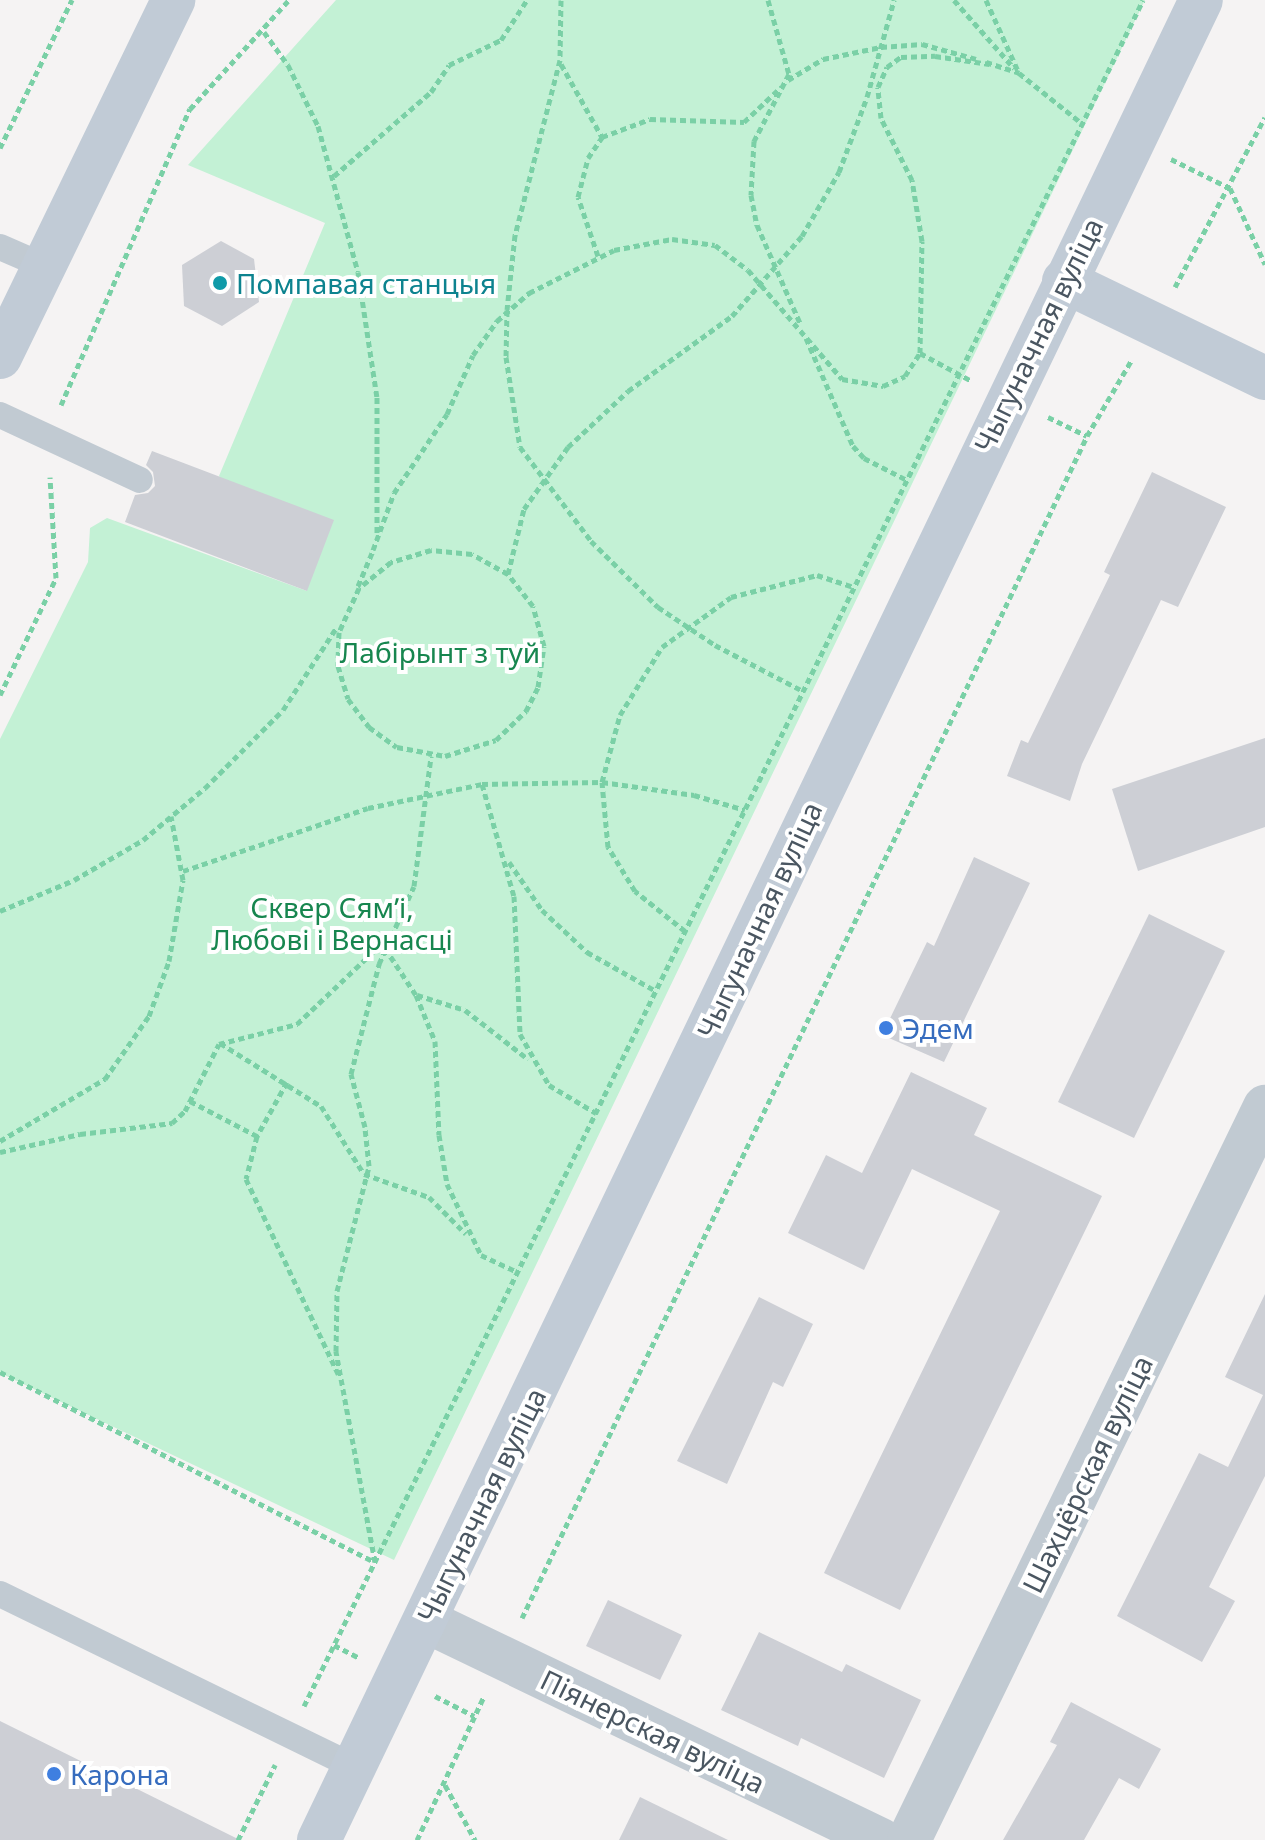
<!DOCTYPE html>
<meta charset="utf-8">
<style>
body{margin:0}
#map{position:relative;width:1265px;height:1840px;overflow:hidden;background:#f5f3f3;font-family:"Noto Sans",sans-serif}
div>[style]{position:absolute}
.green>*{inset:0;background:#c3f1d5}
.building>*{inset:0;background:#cdcfd5}
.path>*{height:5px;margin-top:-2.5px;transform-origin:0;background:repeating-linear-gradient(90deg,#7ad0a6 0 6px,transparent 0 10px)}
.lane>*{height:26px;margin:-13px;padding:0 13px;transform-origin:13px;border-radius:13px;background:#c1cad2}
.street>*{height:44px;margin:-22px;padding:0 22px;transform-origin:22px;border-radius:22px;background:#c1cad2}
.secondary>*{height:44px;margin:-22px;padding:0 22px;transform-origin:22px;border-radius:22px;background:#c1cbd6}
.dots>*{width:22px;height:22px;translate:-50% -50%;box-sizing:border-box;border:4px solid #fff;border-radius:50%}
span{translate:-50% -50%;white-space:nowrap;text-align:center;line-height:1.15;-webkit-text-stroke:8px #fff;paint-order:stroke}
.culture-label{font-size:28px;color:#0d838f}
.left{translate:0 -50%;text-align:left}
.street-label{font-size:28px;color:#4a5661}
.park-label{font-size:28px;color:#17864f}
.shop-label{font-size:28px;color:#366cbe}
</style>
<div id="map">
<div class="green">
<i style="clip-path:polygon(336px 0,1145px 0,394px 1560px,0 1373px,0 739px,88px 562px,90px 528px,107px 518px,307px 591px,219px 476px,325px 223px,188px 165px)"></i>
</div>
<div class="building">
<i style="clip-path:polygon(221px 241px,254px 259px,259px 302px,222px 326px,184px 306px,182px 265px)"></i>
<i style="clip-path:polygon(152px 451px,334px 520px,307px 591px,125px 522px,135px 495px,148px 493px,155px 486px,153px 472px,146px 465px)"></i>
<i style="clip-path:polygon(1152px 472px,1226px 507px,1178px 607px,1161px 600px,1082px 764px,1070px 801px,1007px 776px,1021px 740px,1028px 743px,1110px 575px,1104px 572px)"></i>
<i style="clip-path:polygon(1265px 738px,1265px 827px,1138px 871px,1112px 789px)"></i>
<i style="clip-path:polygon(974px 857px,1030px 883px,944px 1062px,882px 1035px,927px 942px,934px 946px)"></i>
<i style="clip-path:polygon(1149px 914px,1225px 951px,1134px 1138px,1058px 1102px)"></i>
<i style="clip-path:polygon(911px 1072px,987px 1108px,974px 1135px,1102px 1196px,900px 1610px,824px 1573px,1000px 1211px,912px 1169px,864px 1270px,788px 1233px,826px 1155px,862px 1173px)"></i>
<i style="clip-path:polygon(1265px 1294px,1265px 1476px,1209px 1587px,1235px 1601px,1202px 1662px,1117px 1616px,1199px 1453px,1228px 1467px,1263px 1395px,1225px 1377px)"></i>
<i style="clip-path:polygon(759px 1297px,813px 1324px,783px 1387px,773px 1382px,727px 1484px,677px 1461px)"></i>
<i style="clip-path:polygon(608px 1600px,682px 1635px,660px 1680px,586px 1646px)"></i>
<i style="clip-path:polygon(759px 1632px,842px 1672px,846px 1664px,921px 1700px,884px 1778px,801px 1738px,798px 1746px,721px 1710px)"></i>
<i style="clip-path:polygon(1071px 1702px,1161px 1749px,1139px 1789px,1119px 1778px,1084px 1840px,1003px 1840px,1057px 1745px,1050px 1742px)"></i>
<i style="clip-path:polygon(0 1721px,240px 1840px,0 1840px)"></i>
<i style="clip-path:polygon(640px 1797px,728px 1840px,619px 1840px)"></i>
</div>
<div class="path">
<i style="left:561px;top:0;width:60px;rotate:91deg"></i>
<i style="left:560px;top:60px;width:181px;rotate:104.4deg"></i>
<i style="left:515px;top:235px;width:75px;rotate:96.1deg"></i>
<i style="left:507px;top:310px;width:47px;rotate:91.2deg"></i>
<i style="left:506px;top:357px;width:91px;rotate:81.2deg"></i>
<i style="left:520px;top:447px;width:118px;rotate:52.9deg"></i>
<i style="left:591px;top:541px;width:94px;rotate:44.6deg"></i>
<i style="left:658px;top:607px;width:69px;rotate:33.7deg"></i>
<i style="left:715px;top:645px;width:99px;rotate:27.6deg"></i>
<i style="left:768px;top:0;width:77px;rotate:74.2deg"></i>
<i style="left:789px;top:74px;width:76px;rotate:117.6deg"></i>
<i style="left:754px;top:141px;width:54px;rotate:93.2deg"></i>
<i style="left:751px;top:195px;width:31px;rotate:79deg"></i>
<i style="left:757px;top:225px;width:109px;rotate:66.3deg"></i>
<i style="left:954px;top:0;width:91px;rotate:48.6deg"></i>
<i style="left:986px;top:0;width:80px;rotate:65.7deg"></i>
<i style="left:1019px;top:73px;width:83px;rotate:38.7deg"></i>
<i style="left:264px;top:32px;width:41px;rotate:54deg"></i>
<i style="left:288px;top:65px;width:68px;rotate:63.8deg"></i>
<i style="left:318px;top:126px;width:151px;rotate:74.7deg"></i>
<i style="left:358px;top:272px;width:126px;rotate:81.4deg"></i>
<i style="left:377px;top:397px;width:136px;rotate:90deg"></i>
<i style="left:986px;top:62px;width:35px;rotate:18deg"></i>
<i style="left:561px;top:64px;width:84px;rotate:60.7deg"></i>
<i style="left:602px;top:137px;width:51px;rotate:-20.6deg"></i>
<i style="left:650px;top:119px;width:94px;rotate:1.8deg"></i>
<i style="left:744px;top:122px;width:51px;rotate:-43.4deg"></i>
<i style="left:788px;top:80px;width:41px;rotate:-31deg"></i>
<i style="left:823px;top:59px;width:59px;rotate:-11.7deg"></i>
<i style="left:881px;top:47px;width:41px;rotate:-4.2deg"></i>
<i style="left:922px;top:44px;width:56px;rotate:15.5deg"></i>
<i style="left:0;top:148px;width:165px;rotate:-64.1deg"></i>
<i style="left:1171px;top:159px;width:66px;rotate:26.2deg"></i>
<i style="left:1230px;top:188px;width:84px;rotate:65.3deg"></i>
<i style="left:334px;top:176px;width:128px;rotate:-40.9deg"></i>
<i style="left:431px;top:92px;width:32px;rotate:-56deg"></i>
<i style="left:449px;top:65px;width:58px;rotate:-25.7deg"></i>
<i style="left:501px;top:40px;width:48px;rotate:-57deg"></i>
<i style="left:598px;top:256px;width:62px;rotate:-108.7deg"></i>
<i style="left:578px;top:197px;width:40px;rotate:-75.6deg"></i>
<i style="left:588px;top:158px;width:25px;rotate:-56deg"></i>
<i style="left:1175px;top:287px;width:192px;rotate:-62.1deg"></i>
<i style="left:806px;top:338px;width:118px;rotate:66.5deg"></i>
<i style="left:853px;top:446px;width:16px;rotate:47deg"></i>
<i style="left:864px;top:458px;width:48px;rotate:27.1deg"></i>
<i style="left:920px;top:353px;width:57px;rotate:28.4deg"></i>
<i style="left:61px;top:405px;width:323px;rotate:-66.5deg"></i>
<i style="left:190px;top:109px;width:147px;rotate:-47.8deg"></i>
<i style="left:1048px;top:417px;width:43px;rotate:26deg"></i>
<i style="left:373px;top:550px;width:61px;rotate:-69.8deg"></i>
<i style="left:394px;top:493px;width:95px;rotate:-56.1deg"></i>
<i style="left:447px;top:414px;width:64px;rotate:-66.2deg"></i>
<i style="left:473px;top:355px;width:42px;rotate:-54.8deg"></i>
<i style="left:497px;top:321px;width:43px;rotate:-41.2deg"></i>
<i style="left:529px;top:293px;width:95px;rotate:-26.8deg"></i>
<i style="left:614px;top:250px;width:59px;rotate:-10.7deg"></i>
<i style="left:672px;top:239px;width:43px;rotate:7.9deg"></i>
<i style="left:715px;top:245px;width:41px;rotate:37.1deg"></i>
<i style="left:748px;top:270px;width:144px;rotate:49.2deg"></i>
<i style="left:842px;top:379px;width:42px;rotate:9.7deg"></i>
<i style="left:883px;top:386px;width:24px;rotate:-24deg"></i>
<i style="left:905px;top:376px;width:27px;rotate:-57deg"></i>
<i style="left:920px;top:353px;width:112px;rotate:-89deg"></i>
<i style="left:922px;top:241px;width:62px;rotate:-99.3deg"></i>
<i style="left:912px;top:180px;width:69px;rotate:-116.6deg"></i>
<i style="left:881px;top:118px;width:31px;rotate:-96deg"></i>
<i style="left:878px;top:87px;width:22px;rotate:-66deg"></i>
<i style="left:887px;top:67px;width:17px;rotate:-36deg"></i>
<i style="left:901px;top:57px;width:34px;rotate:-2deg"></i>
<i style="left:935px;top:56px;width:55px;rotate:8.4deg"></i>
<i style="left:508px;top:574px;width:41px;rotate:-150.9deg"></i>
<i style="left:472px;top:554px;width:41px;rotate:-174.4deg"></i>
<i style="left:431px;top:550px;width:42px;rotate:163.3deg"></i>
<i style="left:391px;top:562px;width:41px;rotate:140.9deg"></i>
<i style="left:359px;top:588px;width:48px;rotate:114.4deg"></i>
<i style="left:339px;top:632px;width:34px;rotate:92deg"></i>
<i style="left:338px;top:666px;width:34px;rotate:73deg"></i>
<i style="left:348px;top:699px;width:35px;rotate:53deg"></i>
<i style="left:369px;top:727px;width:34px;rotate:36deg"></i>
<i style="left:397px;top:747px;width:49px;rotate:10.6deg"></i>
<i style="left:445px;top:756px;width:53px;rotate:-17.4deg"></i>
<i style="left:496px;top:740px;width:42px;rotate:-44deg"></i>
<i style="left:526px;top:711px;width:27px;rotate:-63deg"></i>
<i style="left:538px;top:687px;width:41px;rotate:-81.7deg"></i>
<i style="left:544px;top:646px;width:41px;rotate:-105.4deg"></i>
<i style="left:533px;top:606px;width:41px;rotate:-128deg"></i>
<i style="left:508px;top:574px;width:67px;rotate:-76.2deg"></i>
<i style="left:524px;top:509px;width:76px;rotate:-54.6deg"></i>
<i style="left:568px;top:447px;width:82px;rotate:-43deg"></i>
<i style="left:628px;top:391px;width:128px;rotate:-35.8deg"></i>
<i style="left:732px;top:316px;width:106px;rotate:-48.8deg"></i>
<i style="left:802px;top:236px;width:74px;rotate:-60deg"></i>
<i style="left:839px;top:172px;width:80px;rotate:-69.5deg"></i>
<i style="left:867px;top:97px;width:101px;rotate:-74.4deg"></i>
<i style="left:358px;top:586px;width:39px;rotate:-67deg"></i>
<i style="left:0;top:695px;width:130px;rotate:-64.4deg"></i>
<i style="left:56px;top:578px;width:101px;rotate:-93.4deg"></i>
<i style="left:482px;top:784px;width:116px;rotate:74.1deg"></i>
<i style="left:514px;top:896px;width:138px;rotate:87.5deg"></i>
<i style="left:520px;top:1034px;width:59px;rotate:60.4deg"></i>
<i style="left:549px;top:1085px;width:55px;rotate:30.8deg"></i>
<i style="left:509px;top:862px;width:58px;rotate:55.5deg"></i>
<i style="left:542px;top:910px;width:62px;rotate:43deg"></i>
<i style="left:587px;top:952px;width:79px;rotate:29.5deg"></i>
<i style="left:183px;top:871px;width:195px;rotate:-18.8deg"></i>
<i style="left:368px;top:808px;width:116px;rotate:-11.9deg"></i>
<i style="left:482px;top:784px;width:120px;rotate:-1deg"></i>
<i style="left:602px;top:782px;width:93px;rotate:8deg"></i>
<i style="left:694px;top:795px;width:53px;rotate:16.4deg"></i>
<i style="left:0;top:911px;width:80px;rotate:-22.7deg"></i>
<i style="left:74px;top:880px;width:80px;rotate:-30.1deg"></i>
<i style="left:143px;top:840px;width:81px;rotate:-40deg"></i>
<i style="left:205px;top:788px;width:110px;rotate:-45deg"></i>
<i style="left:283px;top:710px;width:99px;rotate:-57deg"></i>
<i style="left:685px;top:931px;width:64px;rotate:-141.3deg"></i>
<i style="left:635px;top:891px;width:52px;rotate:-121.5deg"></i>
<i style="left:608px;top:847px;width:65px;rotate:-95.3deg"></i>
<i style="left:602px;top:782px;width:69px;rotate:-75deg"></i>
<i style="left:620px;top:715px;width:80px;rotate:-58.3deg"></i>
<i style="left:662px;top:647px;width:85px;rotate:-35.9deg"></i>
<i style="left:731px;top:597px;width:89px;rotate:-14.3deg"></i>
<i style="left:817px;top:575px;width:39px;rotate:18deg"></i>
<i style="left:385px;top:948px;width:56px;rotate:56.6deg"></i>
<i style="left:416px;top:995px;width:50px;rotate:67.6deg"></i>
<i style="left:435px;top:1041px;width:94px;rotate:87.6deg"></i>
<i style="left:439px;top:1135px;width:50px;rotate:80.7deg"></i>
<i style="left:447px;top:1184px;width:79px;rotate:64.4deg"></i>
<i style="left:481px;top:1255px;width:40px;rotate:25deg"></i>
<i style="left:417px;top:995px;width:50px;rotate:17.4deg"></i>
<i style="left:465px;top:1010px;width:80px;rotate:37.9deg"></i>
<i style="left:220px;top:1043px;width:119px;rotate:32deg"></i>
<i style="left:321px;top:1106px;width:80px;rotate:57.7deg"></i>
<i style="left:364px;top:1174px;width:69px;rotate:19.5deg"></i>
<i style="left:429px;top:1197px;width:52px;rotate:45deg"></i>
<i style="left:287px;top:1082px;width:62px;rotate:119.1deg"></i>
<i style="left:257px;top:1136px;width:44px;rotate:104.3deg"></i>
<i style="left:246px;top:1179px;width:216px;rotate:64.7deg"></i>
<i style="left:190px;top:1101px;width:76px;rotate:27.6deg"></i>
<i style="left:0;top:1141px;width:122px;rotate:-30.6deg"></i>
<i style="left:105px;top:1079px;width:77px;rotate:-55.1deg"></i>
<i style="left:149px;top:1016px;width:59px;rotate:-70deg"></i>
<i style="left:169px;top:961px;width:82px;rotate:-80.2deg"></i>
<i style="left:183px;top:880px;width:65px;rotate:-100.6deg"></i>
<i style="left:0;top:1152px;width:82px;rotate:-12.7deg"></i>
<i style="left:80px;top:1134px;width:93px;rotate:-6.8deg"></i>
<i style="left:172px;top:1123px;width:18px;rotate:-43deg"></i>
<i style="left:185px;top:1111px;width:75px;rotate:-63.1deg"></i>
<i style="left:219px;top:1044px;width:81px;rotate:-14.4deg"></i>
<i style="left:297px;top:1024px;width:134px;rotate:-43.5deg"></i>
<i style="left:0;top:1372px;width:419px;rotate:26.9deg"></i>
<i style="left:375px;top:1562px;width:215px;rotate:-100.5deg"></i>
<i style="left:336px;top:1351px;width:60px;rotate:-89deg"></i>
<i style="left:337px;top:1291px;width:129px;rotate:-75.6deg"></i>
<i style="left:369px;top:1166px;width:39px;rotate:-96deg"></i>
<i style="left:365px;top:1127px;width:55px;rotate:-104.8deg"></i>
<i style="left:351px;top:1074px;width:114px;rotate:-75.7deg"></i>
<i style="left:379px;top:964px;width:85px;rotate:-65.8deg"></i>
<i style="left:414px;top:886px;width:131px;rotate:-82.5deg"></i>
<i style="left:522px;top:1618px;width:1310px;rotate:-64.45deg"></i>
<i style="left:1087px;top:436px;width:87px;rotate:-59.6deg"></i>
<i style="left:334px;top:1645px;width:27px;rotate:27deg"></i>
<i style="left:435px;top:1696px;width:44px;rotate:27.1deg"></i>
<i style="left:304px;top:1706px;width:1901px;rotate:-63.81deg"></i>
<i style="left:445px;top:1785px;width:63px;rotate:61.4deg"></i>
<i style="left:238px;top:1840px;width:84px;rotate:-63.7deg"></i>
<i style="left:417px;top:1840px;width:159px;rotate:-65deg"></i>
</div>
<div class="lane">
<i style="left:0;top:247px;width:48px;rotate:23.4deg"></i>
<i style="left:0;top:415px;width:154px;rotate:24.9deg"></i>
<i style="left:0;top:1594px;width:393px;rotate:26deg"></i>
</div>
<div class="street">
<i style="left:426px;top:1621px;width:505px;rotate:25.7deg"></i>
<i style="left:909px;top:1840px;width:815px;rotate:-64.1deg"></i>
</div>
<div class="secondary">
<i style="left:1064px;top:281px;width:223px;rotate:25.8deg"></i>
<i style="left:0;top:357px;width:397px;rotate:-64.1deg"></i>
<i style="left:319px;top:1840px;width:2040px;rotate:-64.39deg"></i>
</div>
<div class="dots">
<i style="left:220px;top:283px;background:#0f9aa8"></i>
<i style="left:886px;top:1028px;background:#3f7fe0"></i>
<i style="left:54px;top:1774px;background:#3f7fe0"></i>
</div>
<div class="culture-label">
<span class="left" style="left:236px;top:283px">Помпавая станцыя</span>
</div>
<div class="street-label">
<span style="left:1038px;top:335px;rotate:-64deg">Чыгуначная вуліца</span>
<span style="left:759px;top:920px;rotate:-65deg">Чыгуначная вуліца</span>
<span style="left:1087px;top:1474px;rotate:-64deg">Шахцёрская вуліца</span>
<span style="left:481px;top:1505px;rotate:-64deg">Чыгуначная вуліца</span>
<span style="left:653px;top:1731px;rotate:26deg">Піянерская вуліца</span>
</div>
<div class="park-label">
<span style="left:440px;top:652px">Лабірынт з туй</span>
<span style="left:332px;top:923px">Сквер Сямʼі,<br>Любові і Вернасці</span>
</div>
<div class="shop-label">
<span class="left" style="left:902px;top:1028px">Эдем</span>
<span class="left" style="left:70px;top:1774px">Карона</span>
</div>
</div>
